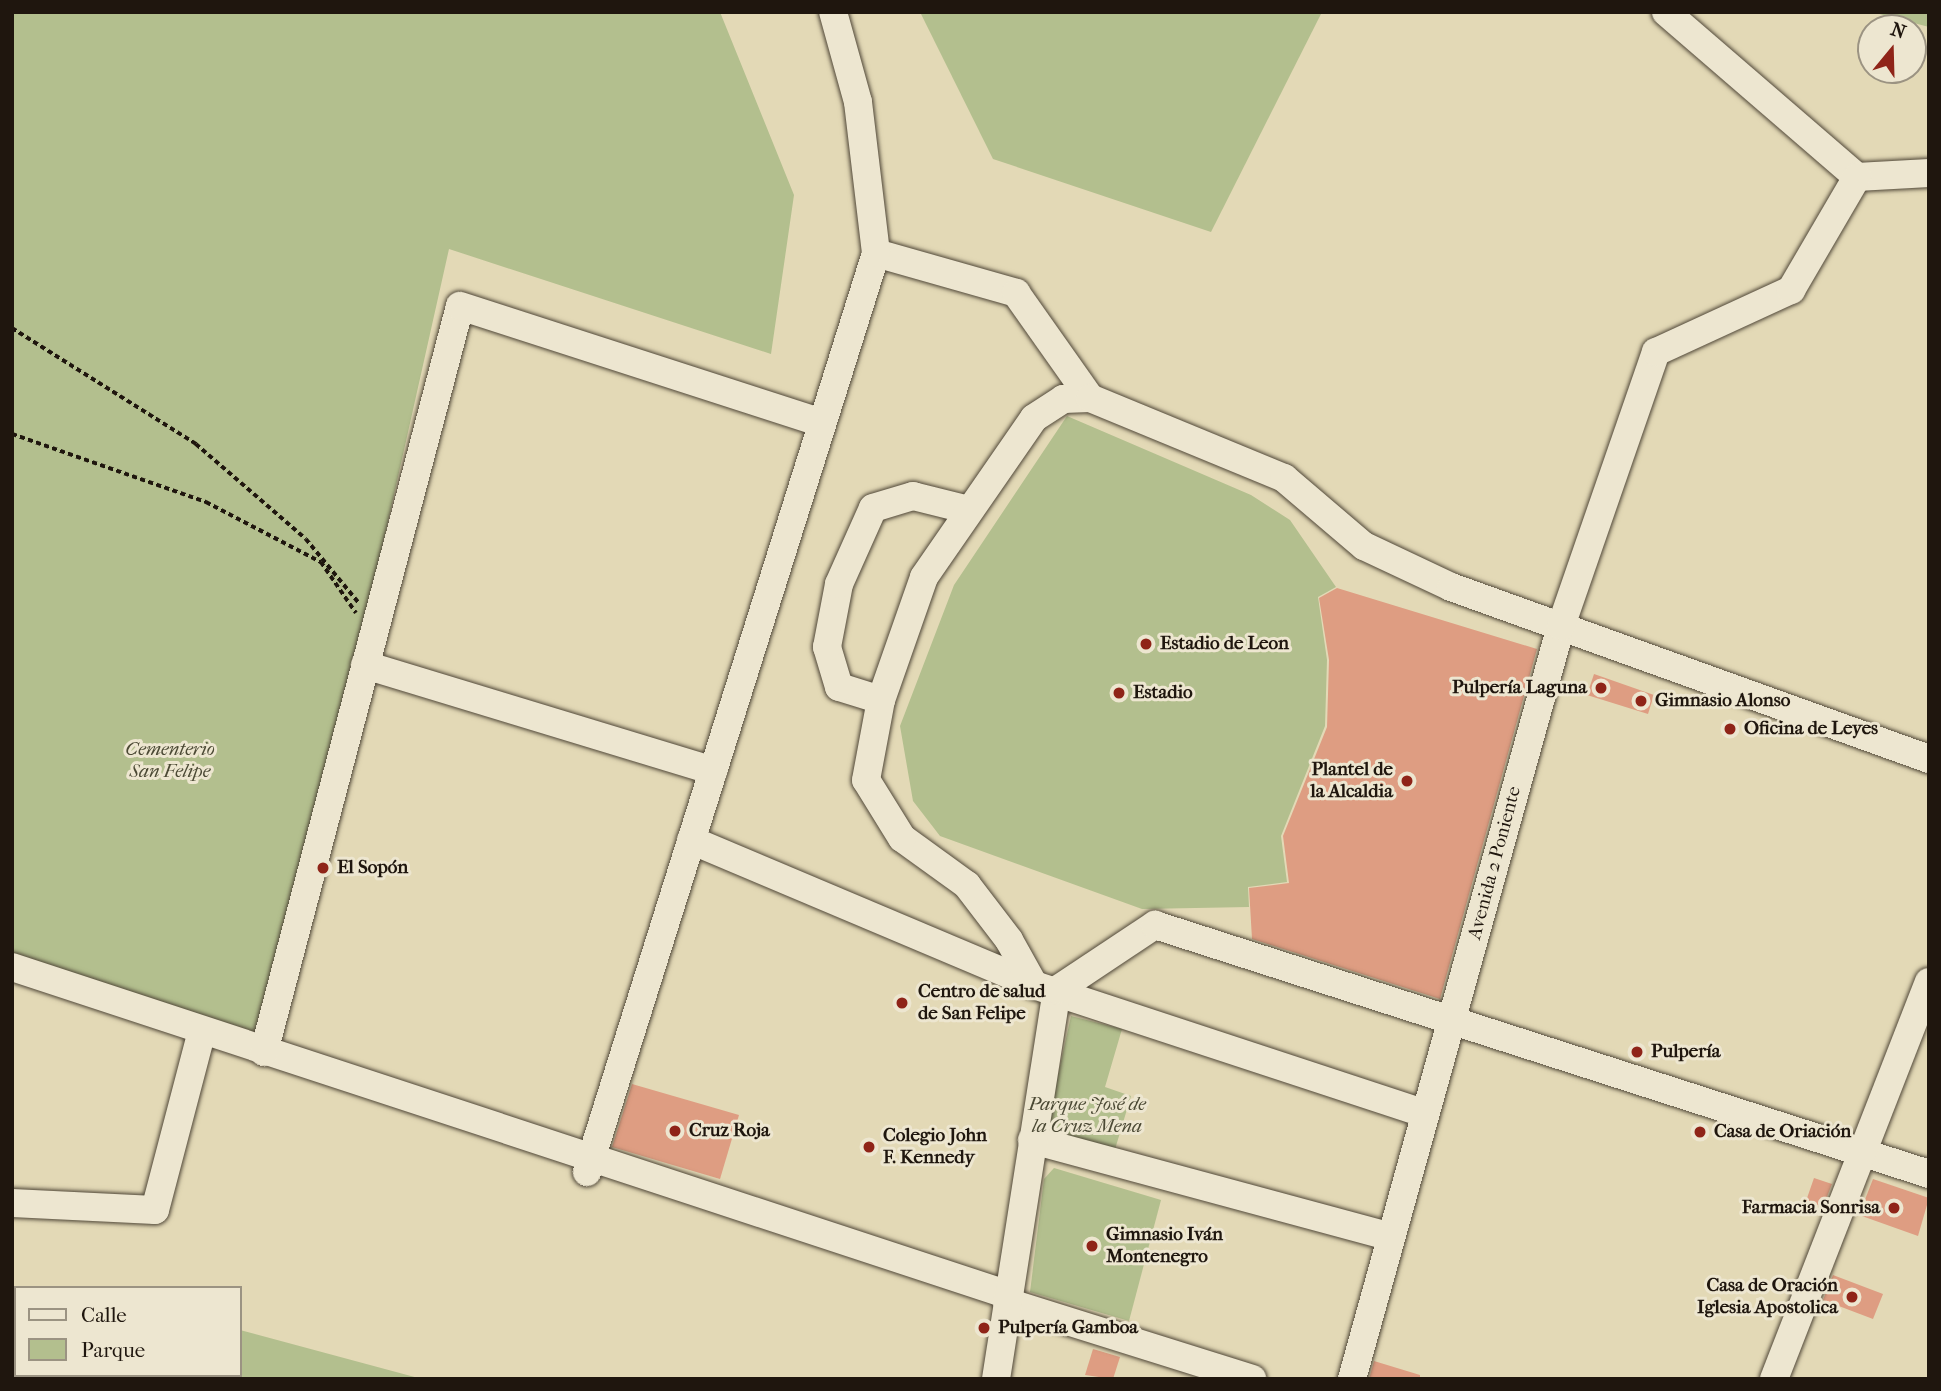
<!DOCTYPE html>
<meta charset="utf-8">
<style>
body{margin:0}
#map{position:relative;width:1941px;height:1391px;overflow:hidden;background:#e3d9b6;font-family:"IM FELL French Canon",serif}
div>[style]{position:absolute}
.green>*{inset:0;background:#b3bf8e}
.stream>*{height:5px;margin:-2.5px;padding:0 2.5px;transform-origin:2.5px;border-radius:2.5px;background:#96b9b3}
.building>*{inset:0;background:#de9d82}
.path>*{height:3.5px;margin-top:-1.75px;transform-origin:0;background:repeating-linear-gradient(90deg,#1f160e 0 5px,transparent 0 8.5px)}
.roads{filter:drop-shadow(0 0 2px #504738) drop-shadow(0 0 2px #504738)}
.minor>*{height:28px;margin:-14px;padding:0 14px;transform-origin:14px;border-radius:14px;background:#ede6d0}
.dots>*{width:19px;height:19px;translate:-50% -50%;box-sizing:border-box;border:4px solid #ede6d0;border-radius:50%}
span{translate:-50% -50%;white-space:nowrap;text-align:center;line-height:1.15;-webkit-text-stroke:6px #ede6d0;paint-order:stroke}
.poi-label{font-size:19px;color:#1f160e;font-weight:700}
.left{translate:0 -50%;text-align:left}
.right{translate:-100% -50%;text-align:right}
.park-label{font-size:19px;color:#4b4934;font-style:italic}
.street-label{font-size:19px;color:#1f160e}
.frame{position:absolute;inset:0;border:14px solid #1f160e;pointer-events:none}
.legend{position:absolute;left:14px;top:1286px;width:228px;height:91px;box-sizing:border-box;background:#ede6d0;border:2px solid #9b9382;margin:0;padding:9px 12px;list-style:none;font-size:21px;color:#1f160e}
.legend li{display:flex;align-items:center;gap:14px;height:35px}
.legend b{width:35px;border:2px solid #9b9382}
.north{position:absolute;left:1857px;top:14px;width:70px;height:70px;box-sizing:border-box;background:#ede6d0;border:2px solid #9b9382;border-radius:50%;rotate:19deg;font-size:19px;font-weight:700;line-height:28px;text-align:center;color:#1f160e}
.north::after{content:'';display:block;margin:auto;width:24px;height:32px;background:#8f2418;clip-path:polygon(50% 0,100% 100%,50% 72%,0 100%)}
</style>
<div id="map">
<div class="green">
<i style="clip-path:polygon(12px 12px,720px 12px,794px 195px,771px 354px,449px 249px,344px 718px,258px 1037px,12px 953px)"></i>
<i style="clip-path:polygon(920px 12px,1322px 12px,1211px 232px,993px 159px)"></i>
<i style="clip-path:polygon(1872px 12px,1929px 12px,1929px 27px)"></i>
<i style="clip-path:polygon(1067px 416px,1251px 495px,1290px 520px,1336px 587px,1318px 597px,1327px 660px,1325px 726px,1281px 836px,1287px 882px,1248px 887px,1249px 907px,1142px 909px,940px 836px,913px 801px,900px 726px,954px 585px)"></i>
<i style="clip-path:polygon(1071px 1016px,1122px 1029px,1105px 1087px,1131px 1096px,1113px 1156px,1046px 1129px)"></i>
<i style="clip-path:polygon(1054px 1168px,1161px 1200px,1129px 1321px,1030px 1292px,1044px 1179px)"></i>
<i style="clip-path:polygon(16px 1315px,16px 1375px,240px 1375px,240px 1330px,422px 1379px,12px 1379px)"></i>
</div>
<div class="stream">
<i style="left:12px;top:1375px;width:4px;rotate:-27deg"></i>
<i style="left:127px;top:1375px;width:9px;rotate:27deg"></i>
</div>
<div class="building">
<i style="clip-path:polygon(1337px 588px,1537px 649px,1440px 999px,1252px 939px,1249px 888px,1289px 883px,1283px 836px,1327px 727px,1329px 660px,1319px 598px)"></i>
<i style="clip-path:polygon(1594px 674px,1654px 695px,1648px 714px,1587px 695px)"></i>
<i style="clip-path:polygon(632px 1084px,739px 1115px,720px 1179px,612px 1147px)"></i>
<i style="clip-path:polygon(1814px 1178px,1832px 1184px,1823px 1207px,1806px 1201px)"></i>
<i style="clip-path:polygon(1873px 1179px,1929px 1198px,1918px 1236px,1859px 1215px)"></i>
<i style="clip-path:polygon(1833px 1275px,1883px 1294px,1873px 1319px,1823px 1300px)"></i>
<i style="clip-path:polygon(1093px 1349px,1120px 1357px,1113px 1379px,1085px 1375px)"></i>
<i style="clip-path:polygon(1374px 1361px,1420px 1375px,1420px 1379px,1369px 1379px)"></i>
</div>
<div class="path">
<i style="left:12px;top:328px;width:218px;rotate:32.2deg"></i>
<i style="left:196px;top:444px;width:145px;rotate:40.8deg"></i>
<i style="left:306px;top:539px;width:83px;rotate:50.4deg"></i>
<i style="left:12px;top:434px;width:206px;rotate:19.3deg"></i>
<i style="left:206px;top:502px;width:130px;rotate:27.6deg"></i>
<i style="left:321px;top:562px;width:62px;rotate:55.5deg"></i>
</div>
<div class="roads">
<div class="minor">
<i style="left:1666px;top:12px;width:252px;rotate:40.8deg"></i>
<i style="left:1857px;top:177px;width:72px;rotate:-3.2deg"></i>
<i style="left:876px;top:253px;width:146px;rotate:15.9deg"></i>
<i style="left:1016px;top:293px;width:128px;rotate:54.8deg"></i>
<i style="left:365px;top:665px;width:364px;rotate:16.9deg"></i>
<i style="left:881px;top:700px;width:44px;rotate:-162.8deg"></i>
<i style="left:839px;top:687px;width:42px;rotate:-106.7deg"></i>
<i style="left:827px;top:647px;width:64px;rotate:-79.2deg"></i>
<i style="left:839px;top:584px;width:83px;rotate:-65.9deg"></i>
<i style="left:873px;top:508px;width:42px;rotate:-16.7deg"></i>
<i style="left:913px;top:496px;width:58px;rotate:14deg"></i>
<i style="left:691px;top:840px;width:372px;rotate:22.9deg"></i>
<i style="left:1034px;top:985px;width:410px;rotate:18.2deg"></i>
<i style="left:12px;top:967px;width:1050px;rotate:18.21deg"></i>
<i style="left:1034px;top:985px;width:51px;rotate:-119.1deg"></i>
<i style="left:1009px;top:940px;width:69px;rotate:-127.4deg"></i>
<i style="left:967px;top:885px;width:80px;rotate:-144.1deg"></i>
<i style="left:902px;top:838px;width:68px;rotate:-121.8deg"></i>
<i style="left:866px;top:780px;width:81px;rotate:-79.4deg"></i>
<i style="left:881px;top:700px;width:130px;rotate:-70.7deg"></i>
<i style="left:924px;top:577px;width:193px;rotate:-55.3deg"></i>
<i style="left:1034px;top:418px;width:35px;rotate:-33deg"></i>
<i style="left:1063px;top:399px;width:27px;rotate:-2deg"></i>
<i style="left:1090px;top:398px;width:210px;rotate:22.4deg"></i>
<i style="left:1284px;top:478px;width:105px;rotate:40.4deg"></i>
<i style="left:1364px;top:546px;width:96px;rotate:25.2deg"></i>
<i style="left:1451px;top:587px;width:508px;rotate:19.79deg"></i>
<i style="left:264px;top:1052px;width:771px;rotate:-75.28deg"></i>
<i style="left:460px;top:306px;width:380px;rotate:17.9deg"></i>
<i style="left:1032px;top:1140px;width:370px;rotate:15.1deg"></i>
<i style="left:587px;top:1172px;width:963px;rotate:-72.54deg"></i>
<i style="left:876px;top:253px;width:152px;rotate:-96.8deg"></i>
<i style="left:858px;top:102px;width:93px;rotate:-105.5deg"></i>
<i style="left:12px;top:1203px;width:143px;rotate:2.8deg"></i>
<i style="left:155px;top:1210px;width:185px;rotate:-75.3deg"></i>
<i style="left:1007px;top:1302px;width:257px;rotate:17.4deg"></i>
<i style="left:996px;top:1379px;width:394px;rotate:-81.1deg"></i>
<i style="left:1057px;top:990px;width:118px;rotate:-33.6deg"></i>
<i style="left:1155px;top:925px;width:813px;rotate:17.83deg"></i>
<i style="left:1352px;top:1379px;width:781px;rotate:-74.49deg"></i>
<i style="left:1561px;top:626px;width:290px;rotate:-70.9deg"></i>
<i style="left:1656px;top:352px;width:149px;rotate:-24.7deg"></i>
<i style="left:1791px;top:290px;width:131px;rotate:-59.7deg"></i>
<i style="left:1774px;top:1379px;width:426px;rotate:-68.7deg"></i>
</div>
</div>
<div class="dots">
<i style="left:1146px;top:644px;background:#8f2418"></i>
<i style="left:1601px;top:688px;background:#8f2418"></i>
<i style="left:1119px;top:693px;background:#8f2418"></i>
<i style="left:1641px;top:701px;background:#8f2418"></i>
<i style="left:1730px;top:729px;background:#8f2418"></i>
<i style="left:1407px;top:781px;background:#8f2418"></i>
<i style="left:323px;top:868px;background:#8f2418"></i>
<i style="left:902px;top:1003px;background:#8f2418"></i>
<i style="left:1637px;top:1052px;background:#8f2418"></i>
<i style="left:675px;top:1131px;background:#8f2418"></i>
<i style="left:1700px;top:1132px;background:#8f2418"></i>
<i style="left:869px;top:1147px;background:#8f2418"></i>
<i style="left:1894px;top:1208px;background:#8f2418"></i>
<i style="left:1092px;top:1246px;background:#8f2418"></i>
<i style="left:1852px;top:1297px;background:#8f2418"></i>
<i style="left:984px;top:1328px;background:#8f2418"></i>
</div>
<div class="poi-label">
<span class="left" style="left:1160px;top:644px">Estadio de Leon</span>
<span class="right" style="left:1587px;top:688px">Pulpería Laguna</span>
<span class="left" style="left:1133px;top:693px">Estadio</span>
<span class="left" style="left:1655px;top:701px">Gimnasio Alonso</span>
<span class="left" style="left:1744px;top:729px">Oficina de Leyes</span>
<span class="right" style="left:1393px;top:781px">Plantel de<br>la Alcaldia</span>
<span class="left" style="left:337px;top:868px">El Sopón</span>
<span class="left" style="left:918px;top:1003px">Centro de salud<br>de San Felipe</span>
<span class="left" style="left:1651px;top:1052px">Pulpería</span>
<span class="left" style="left:689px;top:1131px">Cruz Roja</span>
<span class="left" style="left:1714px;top:1132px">Casa de Oriación</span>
<span class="left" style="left:883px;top:1147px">Colegio John<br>F. Kennedy</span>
<span class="right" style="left:1880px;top:1208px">Farmacia Sonrisa</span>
<span class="left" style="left:1106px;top:1246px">Gimnasio Iván<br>Montenegro</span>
<span class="right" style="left:1838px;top:1297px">Casa de Oración<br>Iglesia Apostolica</span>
<span class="left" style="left:998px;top:1328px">Pulpería Gamboa</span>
</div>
<div class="park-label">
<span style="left:170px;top:761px">Cementerio<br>San Felipe</span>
<span style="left:1087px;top:1116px">Parque José de<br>la Cruz Mena</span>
</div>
<div class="street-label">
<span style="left:1495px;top:863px;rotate:-75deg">Avenida 2 Poniente</span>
</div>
<div class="frame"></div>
<ul class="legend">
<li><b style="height:9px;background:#ede6d0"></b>Calle</li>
<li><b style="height:19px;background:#b3bf8e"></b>Parque</li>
</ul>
<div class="north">N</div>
</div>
